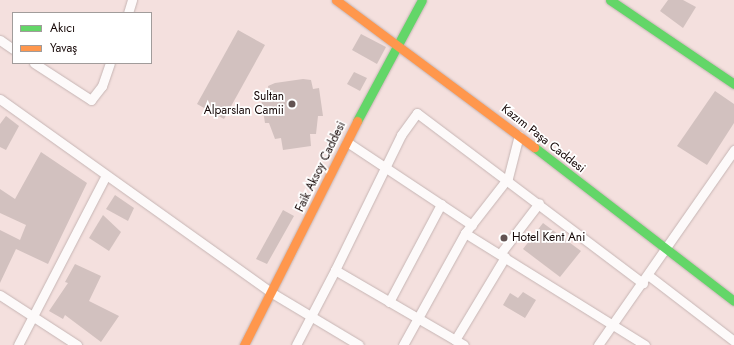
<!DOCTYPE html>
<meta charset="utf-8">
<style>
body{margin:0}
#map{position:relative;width:734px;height:345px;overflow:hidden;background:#f4e0de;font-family:Jost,sans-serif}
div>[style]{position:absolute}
.building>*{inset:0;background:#d2c1bf}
.roads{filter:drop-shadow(0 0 1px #c6b5b4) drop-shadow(0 0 1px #c6b5b4)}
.street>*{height:9px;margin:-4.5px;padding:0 4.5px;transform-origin:4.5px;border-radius:4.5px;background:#fdfafa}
.fast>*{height:9px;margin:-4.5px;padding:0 4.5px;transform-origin:4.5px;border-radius:4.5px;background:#63d668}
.slow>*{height:9px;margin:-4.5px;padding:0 4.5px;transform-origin:4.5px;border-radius:4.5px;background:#ff974d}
.dots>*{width:11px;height:11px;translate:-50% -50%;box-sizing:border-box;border:2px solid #fff;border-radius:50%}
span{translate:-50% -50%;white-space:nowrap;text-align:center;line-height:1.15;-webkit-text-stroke:3.5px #fff;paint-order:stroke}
.poi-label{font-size:12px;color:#150706}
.right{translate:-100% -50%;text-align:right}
.left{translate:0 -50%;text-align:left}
.street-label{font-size:12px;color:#150706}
.legend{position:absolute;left:12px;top:12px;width:140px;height:52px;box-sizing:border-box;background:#fff;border:1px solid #a19c9b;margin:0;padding:5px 7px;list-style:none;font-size:12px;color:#150706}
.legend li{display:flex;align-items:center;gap:8px;height:20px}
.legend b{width:20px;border:1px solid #a19c9b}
</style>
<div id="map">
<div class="building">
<i style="clip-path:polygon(668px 0,683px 0,696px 7px,683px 28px,660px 11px)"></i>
<i style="clip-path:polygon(238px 30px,265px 45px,224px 119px,197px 104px)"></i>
<i style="clip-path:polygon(361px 34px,386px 47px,377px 64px,352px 50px)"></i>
<i style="clip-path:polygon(354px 72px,367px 78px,360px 91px,347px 84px)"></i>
<i style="clip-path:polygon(303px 79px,311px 80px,313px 89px,319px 88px,323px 116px,318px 116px,316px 134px,310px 134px,311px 146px,283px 150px,281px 138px,275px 139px,269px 123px,265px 123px,260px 93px,269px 92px,268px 86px,275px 83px)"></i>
<i style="clip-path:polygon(715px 91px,734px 104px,734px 123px,707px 165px,677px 146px)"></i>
<i style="clip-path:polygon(6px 116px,19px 126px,6px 150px,0 147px,0 124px)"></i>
<i style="clip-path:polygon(41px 152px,87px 183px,48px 264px,16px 249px,0 283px,0 230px,20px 240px,26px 225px,0 213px,0 189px,15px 199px)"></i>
<i style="clip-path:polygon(115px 195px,134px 208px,128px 221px,106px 209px)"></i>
<i style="clip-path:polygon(283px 210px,294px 216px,267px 264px,256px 259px)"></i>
<i style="clip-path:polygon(103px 215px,121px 232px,109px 251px,89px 238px)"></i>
<i style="clip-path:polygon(543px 223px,581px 251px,560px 277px,523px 249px)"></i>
<i style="clip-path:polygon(75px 264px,101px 276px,89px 301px,119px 316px,101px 342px,65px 315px,63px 319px,49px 311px,68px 283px,65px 282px)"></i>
<i style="clip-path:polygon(523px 292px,536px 300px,525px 318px,503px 305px,510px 293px,518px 298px)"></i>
</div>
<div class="roads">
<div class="street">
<i style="left:128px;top:13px;width:14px;rotate:-73deg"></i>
<i style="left:0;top:40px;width:16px;rotate:35deg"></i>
<i style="left:34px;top:63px;width:68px;rotate:33deg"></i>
<i style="left:91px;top:100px;width:18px;rotate:-52deg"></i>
<i style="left:102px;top:86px;width:24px;rotate:-71deg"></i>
<i style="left:0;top:99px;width:334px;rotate:35.5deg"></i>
<i style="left:272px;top:293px;width:101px;rotate:30.9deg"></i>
<i style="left:347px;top:142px;width:150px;rotate:33.6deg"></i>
<i style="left:465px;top:233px;width:212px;rotate:31.9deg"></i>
<i style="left:500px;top:254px;width:64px;rotate:-52.6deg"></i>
<i style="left:335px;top:270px;width:150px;rotate:-63.9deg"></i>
<i style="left:401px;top:135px;width:27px;rotate:-54deg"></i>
<i style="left:417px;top:113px;width:283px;rotate:37deg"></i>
<i style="left:648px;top:275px;width:108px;rotate:37.5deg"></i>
<i style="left:0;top:295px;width:92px;rotate:33deg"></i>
<i style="left:389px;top:302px;width:111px;rotate:-62deg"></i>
<i style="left:455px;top:340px;width:97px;rotate:-58.9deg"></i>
<i style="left:18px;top:345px;width:191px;rotate:-62.6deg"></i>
<i style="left:296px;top:345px;width:85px;rotate:-62.5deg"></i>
<i style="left:335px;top:270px;width:149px;rotate:30.2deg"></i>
<i style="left:403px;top:345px;width:128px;rotate:-61deg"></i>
<i style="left:465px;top:233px;width:70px;rotate:-52deg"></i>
<i style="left:508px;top:178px;width:44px;rotate:-75.7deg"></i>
<i style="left:598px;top:345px;width:238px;rotate:-55.1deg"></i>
</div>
<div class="fast">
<i style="left:610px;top:0;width:150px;rotate:34.1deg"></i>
<i style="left:357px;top:121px;width:137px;rotate:-61.8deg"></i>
<i style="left:534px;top:147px;width:252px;rotate:37.6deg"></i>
</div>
<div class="slow">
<i style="left:336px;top:0;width:247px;rotate:36.6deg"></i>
<i style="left:244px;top:345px;width:251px;rotate:-63.2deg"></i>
</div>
</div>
<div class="dots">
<i style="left:292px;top:104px;background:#635352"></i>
<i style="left:504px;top:238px;background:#635352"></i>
</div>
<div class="poi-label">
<span class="right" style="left:284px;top:104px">Sultan<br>Alparslan Camii</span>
<span class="left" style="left:512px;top:238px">Hotel Kent Ani</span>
</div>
<div class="street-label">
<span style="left:543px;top:139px;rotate:38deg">Kazım Paşa Caddesi</span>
<span style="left:321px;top:167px;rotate:-64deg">Faik Aksoy Caddesi</span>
</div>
<ul class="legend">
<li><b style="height:5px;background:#63d668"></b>Akıcı</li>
<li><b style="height:5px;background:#ff974d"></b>Yavaş</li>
</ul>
</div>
